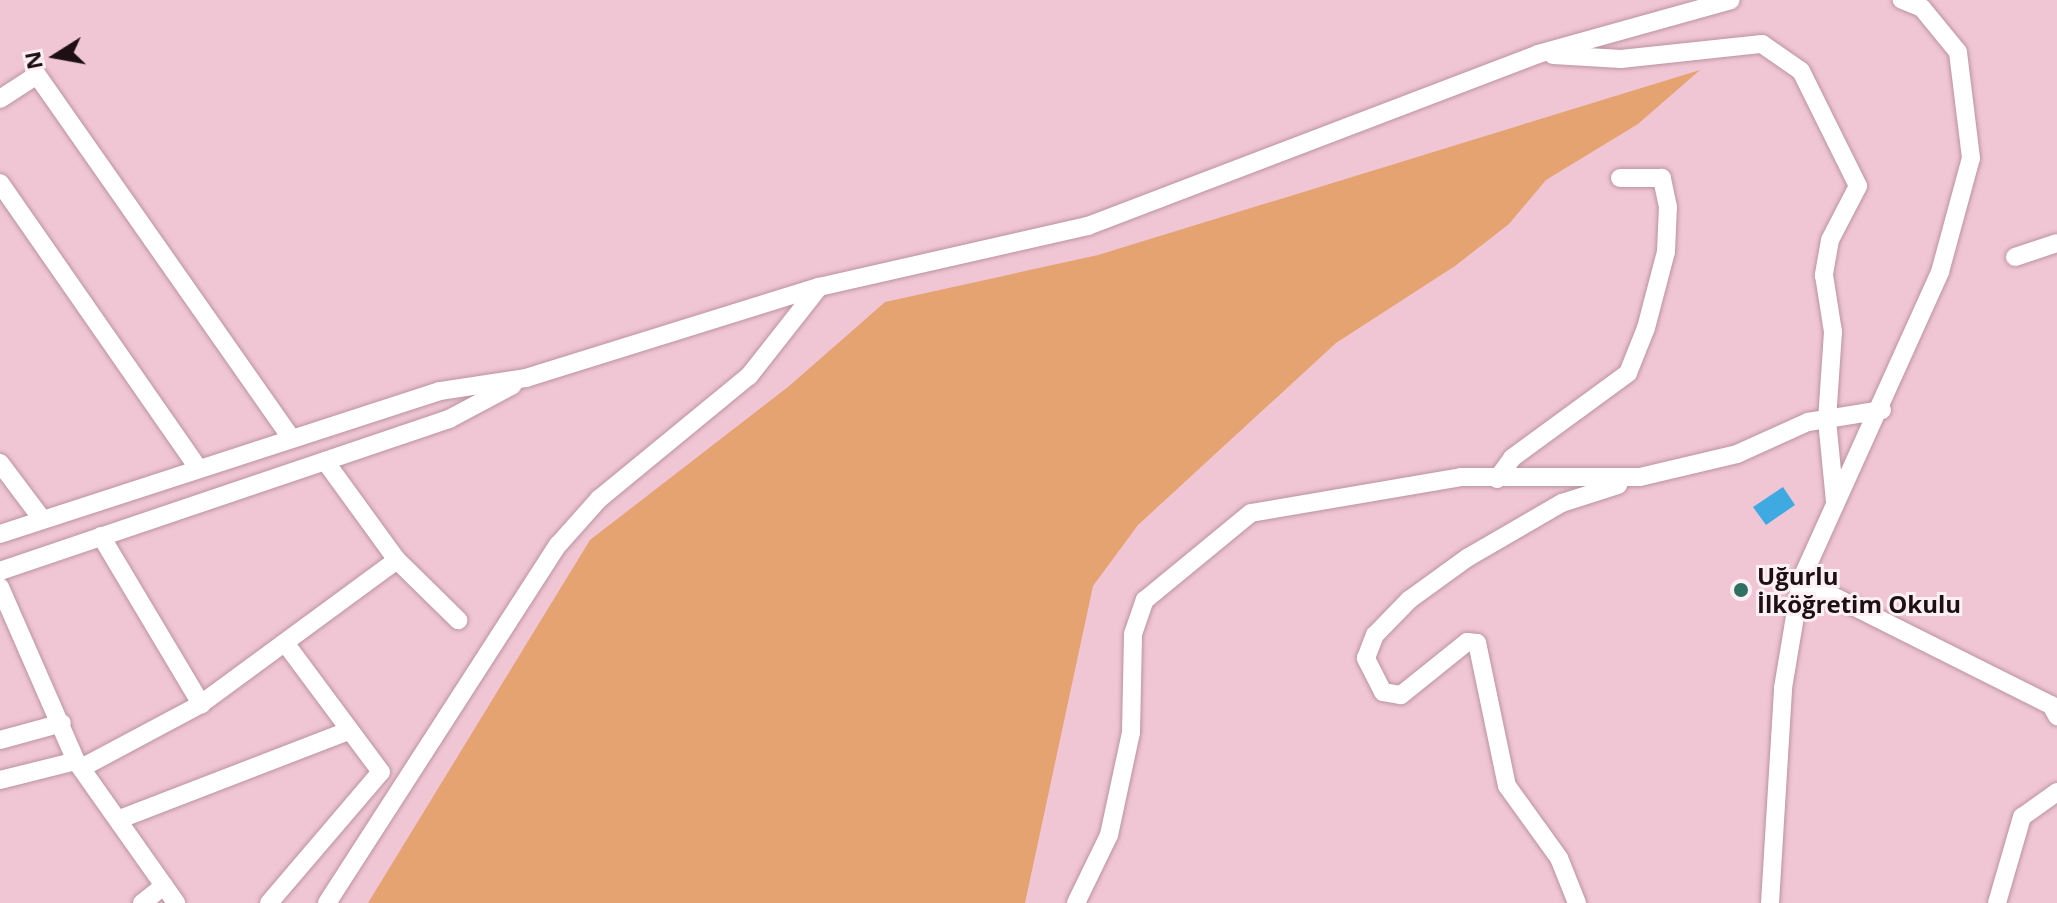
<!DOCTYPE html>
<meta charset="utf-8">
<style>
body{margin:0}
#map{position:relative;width:2057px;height:903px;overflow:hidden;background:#f0c6d4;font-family:"Open Sans",sans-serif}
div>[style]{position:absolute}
.green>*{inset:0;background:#e6a372}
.building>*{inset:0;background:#3fa9e2}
.roads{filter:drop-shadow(0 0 2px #bb93a1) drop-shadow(0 0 2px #bb93a1)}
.minor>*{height:18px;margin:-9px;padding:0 9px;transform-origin:9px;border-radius:9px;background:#fff}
.dots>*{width:22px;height:22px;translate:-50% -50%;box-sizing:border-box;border:4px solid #fdf0f4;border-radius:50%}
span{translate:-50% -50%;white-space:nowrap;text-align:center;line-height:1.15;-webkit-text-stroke:6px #fdf0f4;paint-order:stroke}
.poi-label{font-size:24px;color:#1d0f14;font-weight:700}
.left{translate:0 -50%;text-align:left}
.north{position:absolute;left:16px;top:16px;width:80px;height:80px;-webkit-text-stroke:6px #fdf0f4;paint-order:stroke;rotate:259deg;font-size:22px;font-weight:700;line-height:32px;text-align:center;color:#1d0f14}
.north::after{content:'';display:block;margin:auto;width:28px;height:36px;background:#1d0f14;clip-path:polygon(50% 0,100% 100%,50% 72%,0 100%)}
</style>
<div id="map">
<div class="green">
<i style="clip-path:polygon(1700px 70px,1638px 124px,1546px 180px,1509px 224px,1455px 266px,1336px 343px,1138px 525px,1093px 586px,1025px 903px,368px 903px,590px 540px,788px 387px,885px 302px,1098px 255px)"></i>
</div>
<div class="building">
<i style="clip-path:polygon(1783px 487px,1795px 505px,1766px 525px,1753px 507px)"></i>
</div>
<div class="roads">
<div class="minor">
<i style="left:1553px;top:55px;width:68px;rotate:3.4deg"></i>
<i style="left:1621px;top:59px;width:142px;rotate:-6.1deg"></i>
<i style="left:1762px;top:44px;width:47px;rotate:34.7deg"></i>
<i style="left:1801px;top:71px;width:128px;rotate:63.6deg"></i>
<i style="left:1858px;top:186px;width:61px;rotate:117.4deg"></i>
<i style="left:1830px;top:240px;width:36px;rotate:100deg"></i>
<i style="left:1824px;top:275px;width:58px;rotate:81deg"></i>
<i style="left:1833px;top:332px;width:88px;rotate:93.9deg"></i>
<i style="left:1827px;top:420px;width:82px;rotate:84.4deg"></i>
<i style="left:0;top:99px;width:44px;rotate:-33deg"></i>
<i style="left:37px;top:75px;width:441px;rotate:55deg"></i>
<i style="left:0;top:183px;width:348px;rotate:55.2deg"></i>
<i style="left:2015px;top:257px;width:44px;rotate:-18.4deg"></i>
<i style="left:325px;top:461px;width:122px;rotate:54deg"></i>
<i style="left:397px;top:560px;width:86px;rotate:44.5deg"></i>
<i style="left:0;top:463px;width:70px;rotate:53.1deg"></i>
<i style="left:1497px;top:479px;width:26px;rotate:-54deg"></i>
<i style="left:1512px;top:458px;width:144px;rotate:-36.2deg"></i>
<i style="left:1628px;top:373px;width:48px;rotate:-68.2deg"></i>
<i style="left:1646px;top:328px;width:79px;rotate:-75.3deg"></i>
<i style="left:1666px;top:252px;width:45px;rotate:-87.5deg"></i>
<i style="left:1668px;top:207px;width:30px;rotate:-102deg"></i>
<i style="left:1662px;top:178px;width:42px;rotate:180deg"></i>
<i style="left:0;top:534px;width:463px;rotate:-18deg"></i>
<i style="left:440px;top:391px;width:87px;rotate:-8.6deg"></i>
<i style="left:526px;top:378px;width:307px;rotate:-17.3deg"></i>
<i style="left:819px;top:287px;width:276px;rotate:-12.8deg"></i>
<i style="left:1088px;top:226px;width:482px;rotate:-20.9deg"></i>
<i style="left:1538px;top:54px;width:200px;rotate:-15.6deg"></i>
<i style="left:101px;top:536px;width:196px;rotate:59.2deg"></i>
<i style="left:0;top:571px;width:474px;rotate:-18.7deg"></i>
<i style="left:449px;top:419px;width:72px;rotate:-28deg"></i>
<i style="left:1801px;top:580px;width:280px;rotate:26.6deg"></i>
<i style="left:2051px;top:705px;width:13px;rotate:61deg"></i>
<i style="left:0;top:587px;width:190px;rotate:66.4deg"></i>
<i style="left:76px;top:761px;width:174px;rotate:54.8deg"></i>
<i style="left:0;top:740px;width:64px;rotate:-15.3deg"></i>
<i style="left:85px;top:766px;width:132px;rotate:-28.1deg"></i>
<i style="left:201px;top:704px;width:243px;rotate:-36.3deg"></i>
<i style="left:0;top:780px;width:78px;rotate:-14deg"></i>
<i style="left:120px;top:819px;width:241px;rotate:-21.1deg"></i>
<i style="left:142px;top:903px;width:28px;rotate:-38deg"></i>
<i style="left:269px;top:903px;width:172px;rotate:-49.5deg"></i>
<i style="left:381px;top:772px;width:159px;rotate:-126.6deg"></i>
<i style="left:327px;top:903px;width:426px;rotate:-57.2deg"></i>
<i style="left:558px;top:545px;width:62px;rotate:-48.3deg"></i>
<i style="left:599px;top:499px;width:194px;rotate:-39.4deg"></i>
<i style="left:749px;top:376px;width:113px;rotate:-51.8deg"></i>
<i style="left:1076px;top:903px;width:76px;rotate:-64.1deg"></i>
<i style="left:1109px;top:835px;width:105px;rotate:-77.9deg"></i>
<i style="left:1131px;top:732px;width:98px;rotate:-88.8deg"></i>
<i style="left:1133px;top:634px;width:36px;rotate:-71deg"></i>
<i style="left:1145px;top:600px;width:137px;rotate:-39.4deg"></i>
<i style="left:1251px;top:513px;width:213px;rotate:-9.7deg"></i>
<i style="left:1461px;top:477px;width:179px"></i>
<i style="left:1640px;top:477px;width:100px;rotate:-13.3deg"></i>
<i style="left:1737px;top:454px;width:78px;rotate:-24.3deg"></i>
<i style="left:1808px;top:422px;width:75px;rotate:-9.2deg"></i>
<i style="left:1577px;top:903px;width:48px;rotate:-111.8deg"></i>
<i style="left:1559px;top:858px;width:89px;rotate:-125.8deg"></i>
<i style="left:1507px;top:786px;width:146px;rotate:-101.8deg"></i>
<i style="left:1477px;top:643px;width:10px;rotate:-174deg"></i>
<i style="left:1467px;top:642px;width:85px;rotate:141.2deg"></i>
<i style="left:1401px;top:695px;width:18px;rotate:-171deg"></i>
<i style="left:1383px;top:692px;width:38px;rotate:-117deg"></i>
<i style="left:1366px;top:658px;width:25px;rotate:-69deg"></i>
<i style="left:1375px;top:635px;width:49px;rotate:-45.8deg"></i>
<i style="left:1409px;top:600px;width:72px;rotate:-35.9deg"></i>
<i style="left:1467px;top:558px;width:110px;rotate:-30.1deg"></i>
<i style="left:1562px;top:503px;width:59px;rotate:-17.8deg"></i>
<i style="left:1770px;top:903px;width:215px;rotate:-86.5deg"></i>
<i style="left:1783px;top:688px;width:109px;rotate:-80.5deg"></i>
<i style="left:1801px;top:580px;width:338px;rotate:-65.7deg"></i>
<i style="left:1940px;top:272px;width:118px;rotate:-74.8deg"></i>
<i style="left:1971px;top:158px;width:107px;rotate:-97deg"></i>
<i style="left:1958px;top:52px;width:57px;rotate:-129.3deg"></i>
<i style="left:1922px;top:8px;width:22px;rotate:-158deg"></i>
<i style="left:1997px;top:903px;width:90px;rotate:-73.8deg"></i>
<i style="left:2022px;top:817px;width:43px;rotate:-35.5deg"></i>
</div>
</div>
<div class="dots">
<i style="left:1741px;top:590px;background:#2e7162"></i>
</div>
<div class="poi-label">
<span class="left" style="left:1757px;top:590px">Uğurlu<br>İlköğretim Okulu</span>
</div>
<div class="north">N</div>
</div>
